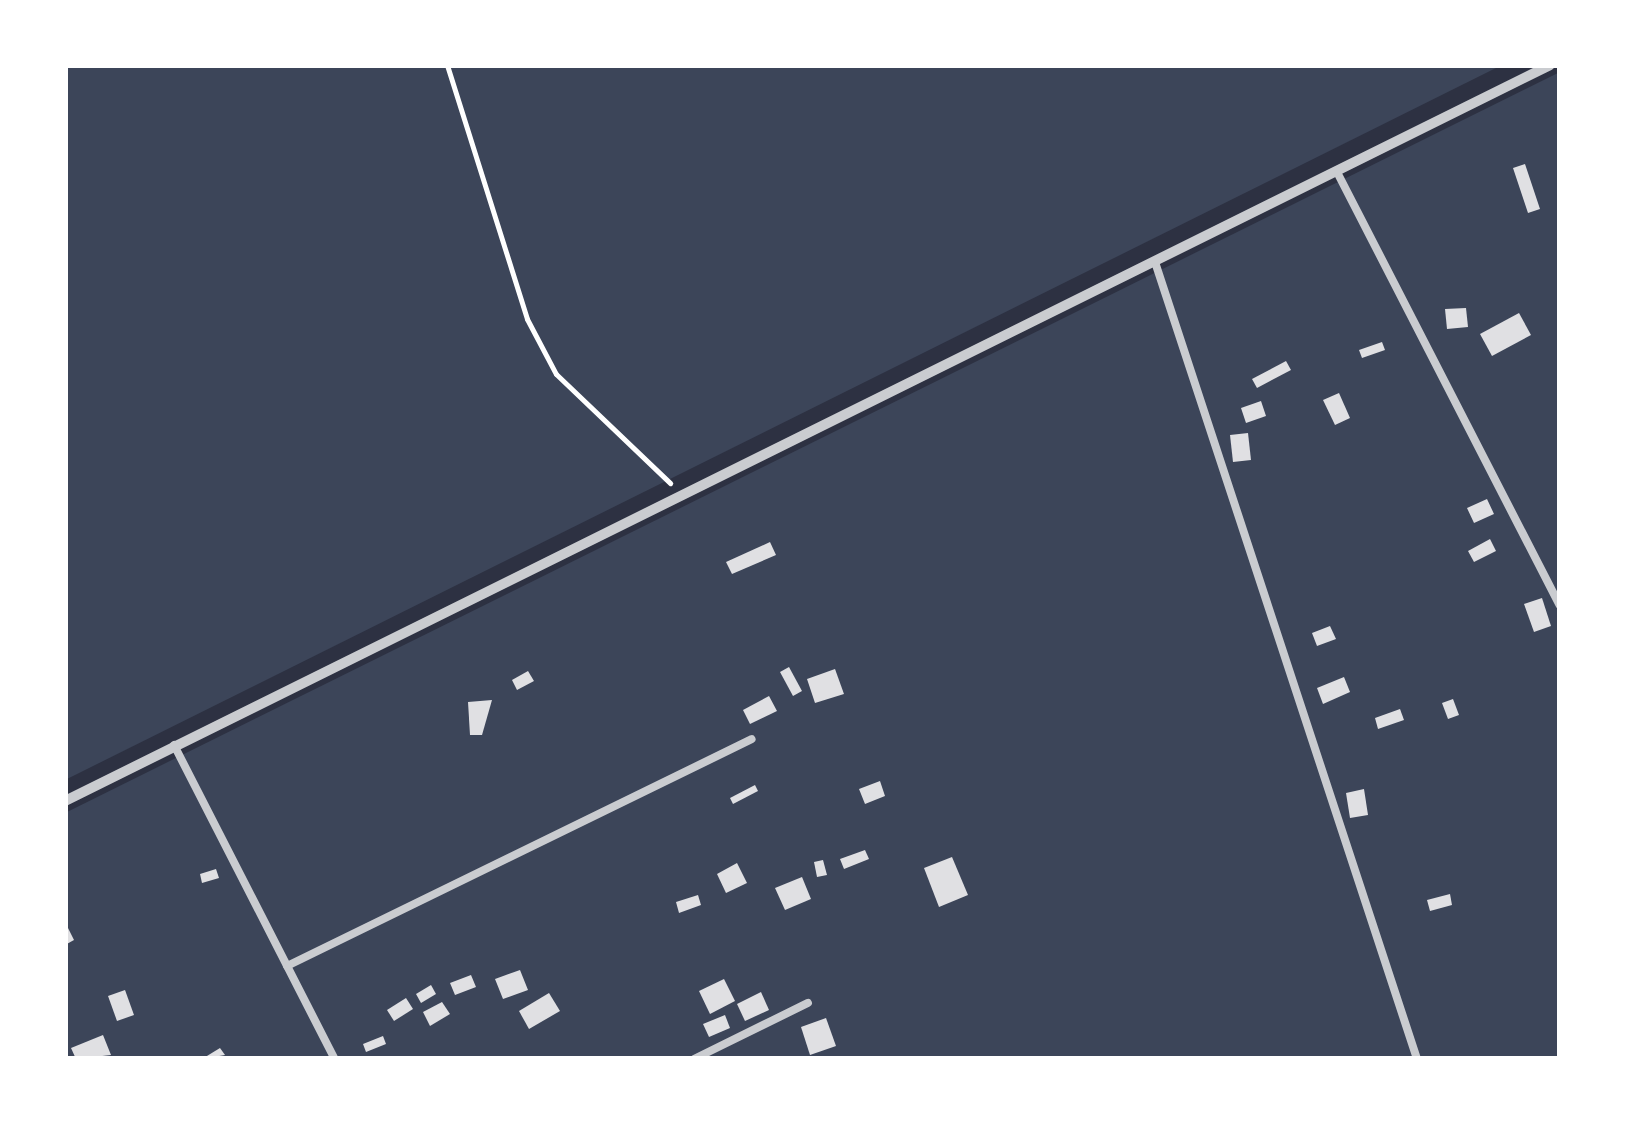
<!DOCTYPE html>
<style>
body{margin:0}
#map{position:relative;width:1625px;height:1124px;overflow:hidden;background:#2d3142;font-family:"Fira Sans",sans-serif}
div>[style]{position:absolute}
.green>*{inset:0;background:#3c4559}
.building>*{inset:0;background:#e0e0e3}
.path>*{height:5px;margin:-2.5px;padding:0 2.5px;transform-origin:2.5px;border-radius:2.5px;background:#fff}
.service>*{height:8px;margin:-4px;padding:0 4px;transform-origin:4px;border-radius:4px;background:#caccd0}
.minor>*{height:10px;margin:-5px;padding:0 5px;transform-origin:5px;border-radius:5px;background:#caccd0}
span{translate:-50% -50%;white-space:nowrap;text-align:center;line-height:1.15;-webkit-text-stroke:9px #fff;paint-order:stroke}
.frame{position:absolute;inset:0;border:68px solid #fff;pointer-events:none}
</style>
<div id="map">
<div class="green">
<i style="clip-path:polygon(65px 65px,1502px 65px,65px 780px)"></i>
<i style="clip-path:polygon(1560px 72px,1560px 1059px,65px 1059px,65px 813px)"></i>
</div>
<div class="building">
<i style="clip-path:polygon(1525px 164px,1540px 209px,1528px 213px,1513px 168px)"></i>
<i style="clip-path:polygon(1466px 308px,1468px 327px,1447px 329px,1445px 309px)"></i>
<i style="clip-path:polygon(1519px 313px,1531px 335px,1492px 356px,1480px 334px)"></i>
<i style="clip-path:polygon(1382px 342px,1385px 350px,1362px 358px,1359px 350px)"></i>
<i style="clip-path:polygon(1286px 361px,1291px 370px,1257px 388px,1252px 379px)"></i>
<i style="clip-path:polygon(1339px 393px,1350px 418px,1335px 425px,1323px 400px)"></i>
<i style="clip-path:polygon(1261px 401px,1266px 416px,1246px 423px,1241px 408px)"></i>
<i style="clip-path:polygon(1248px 433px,1251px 460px,1233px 462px,1230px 435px)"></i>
<i style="clip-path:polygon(1487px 499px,1494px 514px,1474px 523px,1467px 508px)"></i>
<i style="clip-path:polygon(1490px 539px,1496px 551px,1474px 562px,1468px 551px)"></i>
<i style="clip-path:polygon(770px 542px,776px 555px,732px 574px,726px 562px)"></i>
<i style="clip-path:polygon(1542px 598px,1551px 626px,1534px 632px,1524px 604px)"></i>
<i style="clip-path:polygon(1330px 626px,1336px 639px,1317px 646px,1312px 633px)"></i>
<i style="clip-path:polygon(789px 667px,802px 691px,793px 696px,780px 672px)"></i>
<i style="clip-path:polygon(835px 669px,844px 694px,815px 703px,807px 679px)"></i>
<i style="clip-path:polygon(528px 671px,534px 681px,517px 690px,512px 680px)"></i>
<i style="clip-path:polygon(1344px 677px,1350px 692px,1323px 704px,1317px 688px)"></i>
<i style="clip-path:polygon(769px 696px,777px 711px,750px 724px,743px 710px)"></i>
<i style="clip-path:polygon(1453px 699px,1459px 715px,1448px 719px,1442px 703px)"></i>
<i style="clip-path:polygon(492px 700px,482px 735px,470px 735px,468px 702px)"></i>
<i style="clip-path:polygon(1400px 709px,1404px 720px,1378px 729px,1375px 718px)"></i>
<i style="clip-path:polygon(880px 781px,885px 796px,865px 804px,859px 789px)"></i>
<i style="clip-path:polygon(755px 785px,758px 791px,733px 804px,730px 798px)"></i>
<i style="clip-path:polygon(1364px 789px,1368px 815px,1350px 818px,1346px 793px)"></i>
<i style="clip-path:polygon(865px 850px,869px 859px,844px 869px,840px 859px)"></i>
<i style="clip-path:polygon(952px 857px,968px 895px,939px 907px,924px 868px)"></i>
<i style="clip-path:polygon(823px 860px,827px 875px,817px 877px,814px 862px)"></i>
<i style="clip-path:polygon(737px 863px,747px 883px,726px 893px,717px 874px)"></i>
<i style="clip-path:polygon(216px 869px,219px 878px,202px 883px,200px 874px)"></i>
<i style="clip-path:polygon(802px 877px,811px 899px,785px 910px,775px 888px)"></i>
<i style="clip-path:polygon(1450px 894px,1452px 905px,1430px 911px,1427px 900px)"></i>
<i style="clip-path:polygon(698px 895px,701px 905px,679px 913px,676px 902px)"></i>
<i style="clip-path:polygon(65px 922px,74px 940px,65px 945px)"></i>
<i style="clip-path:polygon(520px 970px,528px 990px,503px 999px,495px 979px)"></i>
<i style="clip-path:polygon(471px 975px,476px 987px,455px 995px,450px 983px)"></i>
<i style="clip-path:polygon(724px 979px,735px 1001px,710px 1014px,699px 991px)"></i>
<i style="clip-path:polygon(431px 985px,436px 994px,421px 1003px,416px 994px)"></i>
<i style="clip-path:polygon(125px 990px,134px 1015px,117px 1021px,108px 996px)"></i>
<i style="clip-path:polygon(761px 992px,769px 1010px,745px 1021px,737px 1004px)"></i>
<i style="clip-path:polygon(549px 993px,560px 1011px,529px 1029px,519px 1011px)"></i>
<i style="clip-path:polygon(406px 998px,413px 1009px,394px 1021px,387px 1010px)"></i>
<i style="clip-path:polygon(442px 1002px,450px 1014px,430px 1026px,423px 1012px)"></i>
<i style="clip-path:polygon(725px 1015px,730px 1028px,709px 1037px,703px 1024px)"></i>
<i style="clip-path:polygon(826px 1018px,836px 1046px,810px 1055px,801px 1027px)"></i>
<i style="clip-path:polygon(103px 1035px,111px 1055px,76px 1059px,71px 1048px)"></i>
<i style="clip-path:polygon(383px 1036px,386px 1044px,366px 1052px,363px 1044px)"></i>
<i style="clip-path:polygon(220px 1048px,225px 1055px,202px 1059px)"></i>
</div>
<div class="path">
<i style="left:447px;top:65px;width:266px;rotate:72.5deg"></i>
<i style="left:527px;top:319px;width:62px;rotate:62.2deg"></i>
<i style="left:556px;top:374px;width:158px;rotate:43.7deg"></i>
</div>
<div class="service">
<i style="left:1337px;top:172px;width:487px;rotate:62.8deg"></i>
<i style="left:1155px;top:262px;width:839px;rotate:71.8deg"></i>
<i style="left:174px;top:745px;width:353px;rotate:62.9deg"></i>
<i style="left:287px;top:966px;width:517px;rotate:-26.02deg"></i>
<i style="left:694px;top:1059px;width:127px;rotate:-26.2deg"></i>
</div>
<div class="minor">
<i style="left:65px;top:801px;width:1657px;rotate:-26.36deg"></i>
</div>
<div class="frame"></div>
</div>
